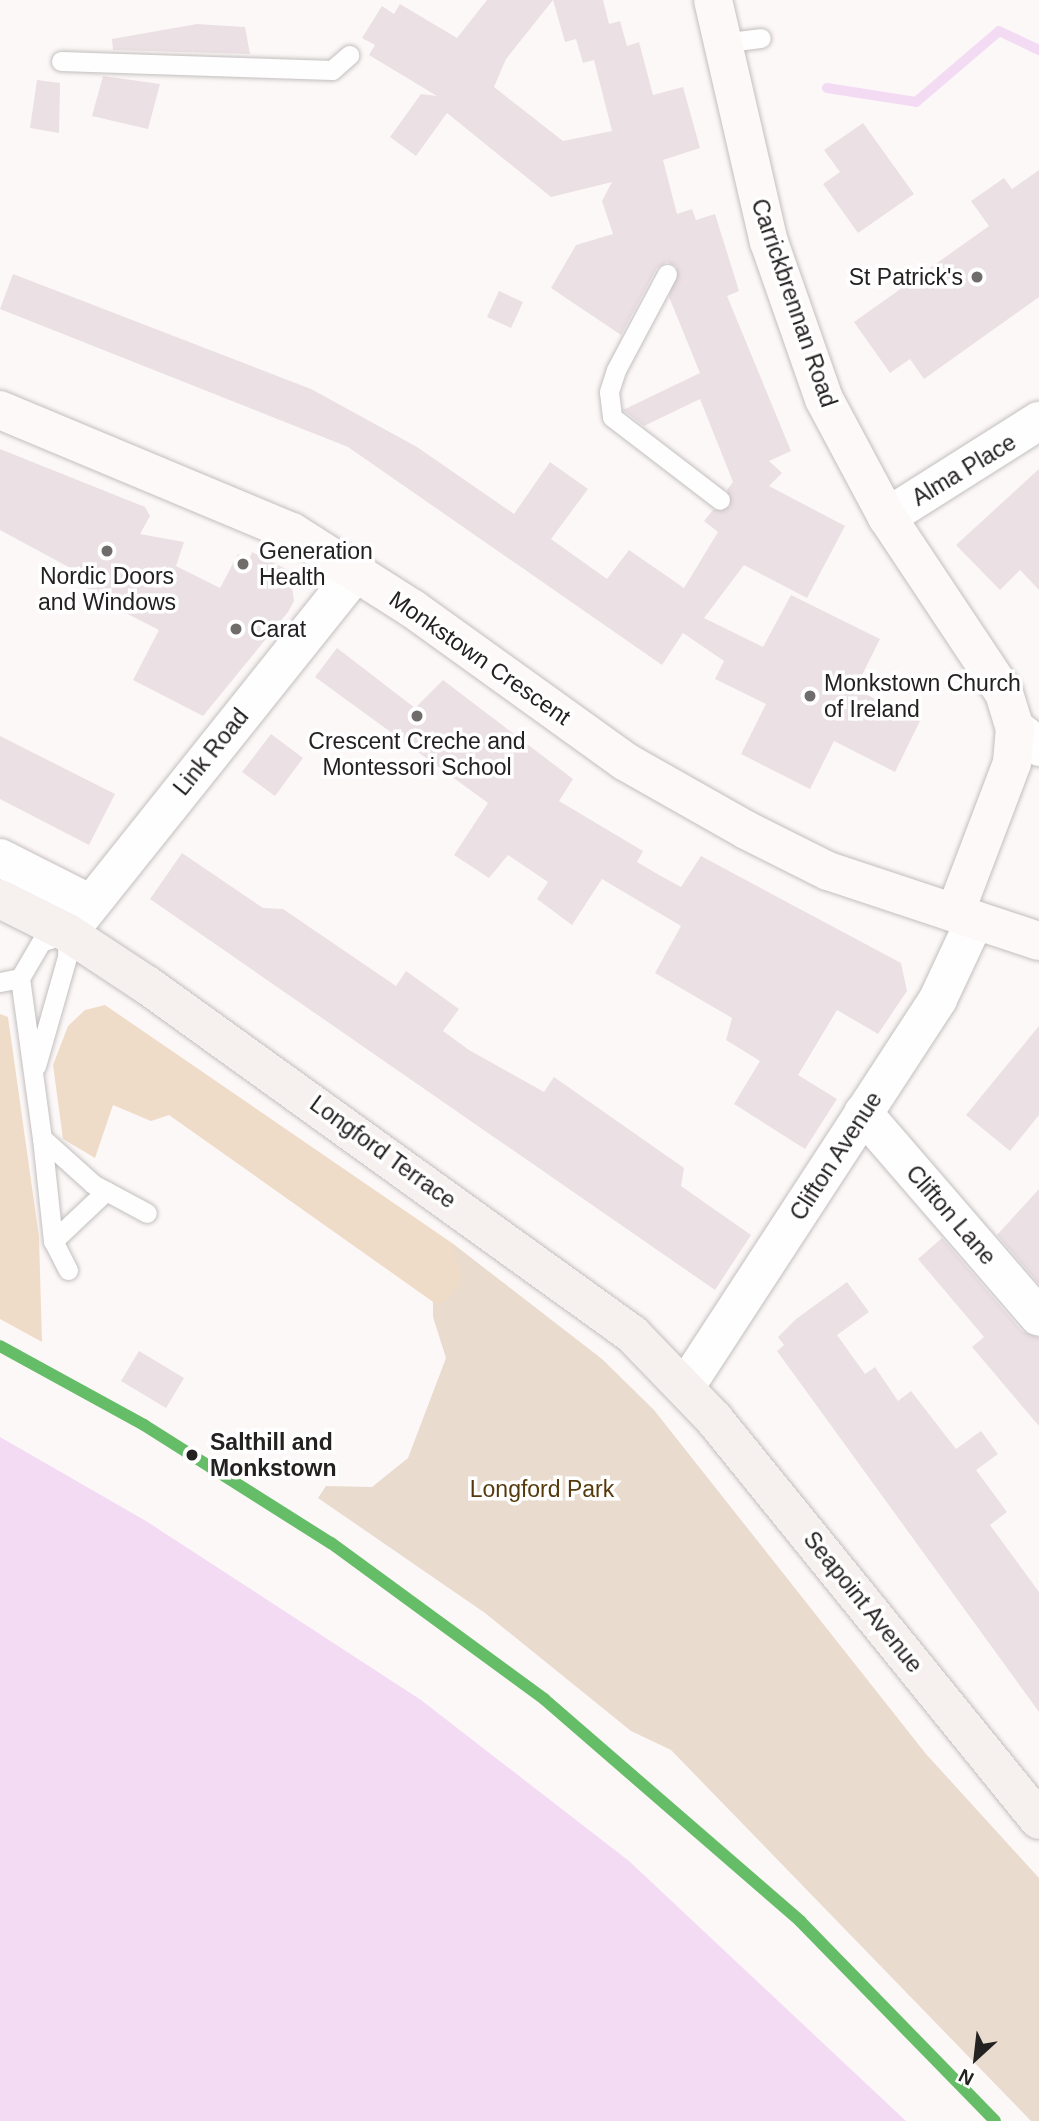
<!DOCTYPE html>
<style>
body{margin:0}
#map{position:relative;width:1039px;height:2121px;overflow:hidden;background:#fdf8f8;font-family:Arial,sans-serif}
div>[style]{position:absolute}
.green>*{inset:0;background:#e9dbcd}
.forest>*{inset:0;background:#efdcc8}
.water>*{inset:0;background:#f3dbf4}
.stream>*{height:10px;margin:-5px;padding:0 5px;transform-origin:5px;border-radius:5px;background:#f3dbf4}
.building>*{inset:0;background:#ebe0e4}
.roads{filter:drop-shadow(0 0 2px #c3bfbf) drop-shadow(0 0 2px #c3bfbf)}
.service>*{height:19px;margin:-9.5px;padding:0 9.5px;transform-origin:9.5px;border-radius:9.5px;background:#fffefe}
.minor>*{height:38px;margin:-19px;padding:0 19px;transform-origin:19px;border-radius:19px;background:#fffefe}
.tertiary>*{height:38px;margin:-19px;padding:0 19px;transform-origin:19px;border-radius:19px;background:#fffefe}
.secondary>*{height:38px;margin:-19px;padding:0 19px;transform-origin:19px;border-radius:19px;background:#fcf9f8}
.trunk>*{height:38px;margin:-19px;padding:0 19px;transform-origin:19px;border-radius:19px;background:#f6f0ee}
.rail-1>*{height:12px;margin:-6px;padding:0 6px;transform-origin:6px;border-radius:6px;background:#65bd67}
.dots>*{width:19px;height:19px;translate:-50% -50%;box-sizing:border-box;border:4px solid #fff;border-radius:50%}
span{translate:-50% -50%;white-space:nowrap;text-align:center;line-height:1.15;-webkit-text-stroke:7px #fff;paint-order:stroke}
.poi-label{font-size:23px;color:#242121}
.right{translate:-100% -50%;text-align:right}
.left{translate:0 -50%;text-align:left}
.street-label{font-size:23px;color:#242121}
.stop-label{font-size:23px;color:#242121;font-weight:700}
.park-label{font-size:23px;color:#573a0c}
.north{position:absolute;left:941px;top:2023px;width:70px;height:70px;-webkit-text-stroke:5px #fff;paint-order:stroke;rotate:207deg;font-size:19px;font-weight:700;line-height:28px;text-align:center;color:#242121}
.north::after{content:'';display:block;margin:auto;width:24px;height:32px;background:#242121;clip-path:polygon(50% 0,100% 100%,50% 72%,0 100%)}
</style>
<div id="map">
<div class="green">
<i style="clip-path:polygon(452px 1243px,602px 1359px,654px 1410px,926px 1754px,1039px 1878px,1039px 2121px,1031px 2121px,671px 1750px,631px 1731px,485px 1613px,318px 1498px,326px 1486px,372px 1487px,408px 1458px,446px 1358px,433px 1317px,433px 1279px)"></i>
</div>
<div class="forest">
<i style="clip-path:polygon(105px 1005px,452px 1243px,462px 1278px,449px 1299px,436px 1304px,169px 1115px,151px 1121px,113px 1105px,95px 1158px,63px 1139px,53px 1065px,68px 1026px,85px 1010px)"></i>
<i style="clip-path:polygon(0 1014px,8px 1017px,39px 1237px,42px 1342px,0 1319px)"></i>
</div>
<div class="water">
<i style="clip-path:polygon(0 1437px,146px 1521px,421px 1700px,629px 1861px,906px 2121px,0 2121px)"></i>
</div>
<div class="stream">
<i style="left:827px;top:88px;width:90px;rotate:8.9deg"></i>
<i style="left:916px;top:102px;width:109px;rotate:-40.5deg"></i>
<i style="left:999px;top:31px;width:44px;rotate:25.4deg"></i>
</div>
<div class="building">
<i style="clip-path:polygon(evenodd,487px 0,603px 0,609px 24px,620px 21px,627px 46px,639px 42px,653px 95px,683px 87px,700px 148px,663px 160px,677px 214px,692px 209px,696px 220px,715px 214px,739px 291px,727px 296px,791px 451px,769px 461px,782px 473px,769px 486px,845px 526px,807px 598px,744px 565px,704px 618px,763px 647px,791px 595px,880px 639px,855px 689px,920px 721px,895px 772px,834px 741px,810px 789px,741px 754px,766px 704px,715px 679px,724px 661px,683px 633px,662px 665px,348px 447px,0 309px,13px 274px,311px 389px,417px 447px,514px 514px,550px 462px,588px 489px,551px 539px,607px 579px,629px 550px,684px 588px,718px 532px,704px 521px,713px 510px,730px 507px,727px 490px,733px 482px,700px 399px,644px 426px,623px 410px,700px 373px,669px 297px,677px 267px,667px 262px,657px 268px,621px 335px,551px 288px,576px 245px,613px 234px,602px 201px,612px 182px,551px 197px,447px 113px,416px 156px,390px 137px,421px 94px,437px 96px,369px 55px,375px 45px,362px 38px,382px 6px,394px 14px,400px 4px,457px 38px,487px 0,553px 0,565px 42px,576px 39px,583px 63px,594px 60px,612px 131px,563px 141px,494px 87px,506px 59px,553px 0)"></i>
<i style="clip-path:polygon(197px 24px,245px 27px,250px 54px,113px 50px,112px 39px)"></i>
<i style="clip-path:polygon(103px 76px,160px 84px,148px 129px,92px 116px)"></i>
<i style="clip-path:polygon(37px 80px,60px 83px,59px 133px,30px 128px)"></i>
<i style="clip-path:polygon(863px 123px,914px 194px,858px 233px,823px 184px,840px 172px,824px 150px)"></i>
<i style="clip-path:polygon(1039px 170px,1039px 297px,924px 379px,910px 359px,890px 373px,854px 322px,989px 226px,971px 201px,1004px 178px,1012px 189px)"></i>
<i style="clip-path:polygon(499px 291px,523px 302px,511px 328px,487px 317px)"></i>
<i style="clip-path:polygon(0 449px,145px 507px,150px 516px,140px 534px,184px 542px,176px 566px,220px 588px,238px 554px,249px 560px,252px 552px,290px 571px,294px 601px,288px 612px,203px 716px,133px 680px,159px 630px,106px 603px,109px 599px,69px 579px,74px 570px,0 530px)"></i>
<i style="clip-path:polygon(1039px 469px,1039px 590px,1020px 570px,1000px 590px,956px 545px)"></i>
<i style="clip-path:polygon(337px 648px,415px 708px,443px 680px,573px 779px,559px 801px,643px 851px,637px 862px,659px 875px,681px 887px,701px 856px,901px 963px,907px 991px,878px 1034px,837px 1010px,798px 1075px,837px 1099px,805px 1149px,734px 1104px,760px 1061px,726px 1040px,732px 1018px,655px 973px,681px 926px,602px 879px,572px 925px,537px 899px,548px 882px,508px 855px,489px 878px,454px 855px,488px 803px,315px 677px)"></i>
<i style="clip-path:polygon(271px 734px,303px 758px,275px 796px,242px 772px)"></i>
<i style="clip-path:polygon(0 736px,115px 794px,89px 845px,0 799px)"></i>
<i style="clip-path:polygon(182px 853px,263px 908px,283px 909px,396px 986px,406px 971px,459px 1009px,443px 1031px,469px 1050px,544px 1092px,554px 1077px,684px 1168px,681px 1186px,751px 1235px,715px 1290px,150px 899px)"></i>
<i style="clip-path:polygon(1039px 1026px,1039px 1115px,1010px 1151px,966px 1115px)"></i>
<i style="clip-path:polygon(1039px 1189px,1039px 1284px,997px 1235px)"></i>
<i style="clip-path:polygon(942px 1238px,1022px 1331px,1039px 1338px,1039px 1426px,972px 1347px,984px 1337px,918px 1259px)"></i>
<i style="clip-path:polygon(847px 1282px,869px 1312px,837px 1335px,865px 1374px,875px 1367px,898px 1401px,911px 1391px,956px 1449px,981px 1431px,998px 1454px,976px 1470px,1007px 1512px,990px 1525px,1039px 1592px,1039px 1712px,777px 1351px,784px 1345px,778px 1337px,796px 1319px)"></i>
<i style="clip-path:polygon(139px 1351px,184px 1378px,166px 1408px,121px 1381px)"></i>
</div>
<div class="roads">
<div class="service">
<i style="left:721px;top:43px;width:40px;rotate:-7.1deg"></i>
<i style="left:61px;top:61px;width:271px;rotate:1.9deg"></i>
<i style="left:332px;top:70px;width:23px;rotate:-41deg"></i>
<i style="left:667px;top:274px;width:109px;rotate:118deg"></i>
<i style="left:616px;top:370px;width:23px;rotate:108deg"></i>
<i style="left:609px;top:392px;width:25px;rotate:83deg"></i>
<i style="left:612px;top:417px;width:136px;rotate:37.5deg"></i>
<i style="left:0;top:982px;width:20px;rotate:-11deg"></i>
<i style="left:36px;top:1066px;width:113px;rotate:-74.1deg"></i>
<i style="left:67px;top:957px;width:24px;rotate:-88deg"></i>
<i style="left:68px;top:933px;width:28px;rotate:162deg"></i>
<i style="left:41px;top:942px;width:42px;rotate:120.3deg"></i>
<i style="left:20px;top:978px;width:162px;rotate:82.2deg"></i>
<i style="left:53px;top:1241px;width:73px;rotate:-43.3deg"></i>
<i style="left:68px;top:1270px;width:33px;rotate:-117deg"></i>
<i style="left:53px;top:1241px;width:104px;rotate:-96.1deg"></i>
<i style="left:42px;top:1138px;width:69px;rotate:42deg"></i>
<i style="left:93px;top:1184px;width:61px;rotate:28.2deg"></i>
</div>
<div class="minor">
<i style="left:887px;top:517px;width:180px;rotate:-32.3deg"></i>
<i style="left:0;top:858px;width:100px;rotate:26.8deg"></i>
<i style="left:68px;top:933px;width:462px;rotate:-51.4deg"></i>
<i style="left:863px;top:1113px;width:269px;rotate:49.2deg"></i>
<i style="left:686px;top:1386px;width:462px;rotate:-56.9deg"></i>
<i style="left:938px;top:999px;width:87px;rotate:-64.9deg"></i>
</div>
<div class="tertiary">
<i style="left:1015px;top:728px;width:31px;rotate:38deg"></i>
</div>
<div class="secondary">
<i style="left:713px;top:0;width:248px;rotate:77deg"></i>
<i style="left:769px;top:242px;width:166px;rotate:70.7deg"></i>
<i style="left:824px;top:399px;width:134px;rotate:61.9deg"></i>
<i style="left:887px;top:517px;width:211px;rotate:56.4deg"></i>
<i style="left:1004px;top:693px;width:37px;rotate:73deg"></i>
<i style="left:1015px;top:728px;width:35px;rotate:95deg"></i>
<i style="left:1012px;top:763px;width:160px;rotate:110.8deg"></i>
<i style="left:0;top:410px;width:316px;rotate:22.7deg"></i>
<i style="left:292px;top:532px;width:143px;rotate:32.5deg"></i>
<i style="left:413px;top:609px;width:262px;rotate:35.7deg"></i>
<i style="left:626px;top:762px;width:138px;rotate:29.5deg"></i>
<i style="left:746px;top:830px;width:92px;rotate:26.6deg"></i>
<i style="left:828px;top:871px;width:222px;rotate:18.4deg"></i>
</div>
<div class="trunk">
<i style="left:0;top:899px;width:76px;rotate:26.6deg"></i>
<i style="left:68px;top:933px;width:95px;rotate:33.4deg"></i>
<i style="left:147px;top:985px;width:598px;rotate:35.74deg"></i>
<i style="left:632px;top:1334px;width:118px;rotate:46deg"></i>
<i style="left:714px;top:1419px;width:516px;rotate:50.98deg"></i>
</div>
</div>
<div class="rail-1">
<i style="left:0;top:1346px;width:164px;rotate:28.7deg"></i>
<i style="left:144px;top:1425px;width:221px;rotate:32.3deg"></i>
<i style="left:331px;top:1543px;width:264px;rotate:36.2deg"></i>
<i style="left:544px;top:1699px;width:339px;rotate:40.9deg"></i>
<i style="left:800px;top:1921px;width:279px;rotate:45.7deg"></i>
</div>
<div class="dots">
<i style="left:977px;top:277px;background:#706c6c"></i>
<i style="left:107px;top:551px;background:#706c6c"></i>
<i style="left:243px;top:564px;background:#706c6c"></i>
<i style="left:236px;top:629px;background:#706c6c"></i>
<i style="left:810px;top:696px;background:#706c6c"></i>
<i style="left:417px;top:716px;background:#706c6c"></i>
<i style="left:192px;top:1455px;background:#242121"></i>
</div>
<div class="poi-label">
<span class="right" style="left:963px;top:277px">St Patrick's</span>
<span class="left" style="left:259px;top:564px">Generation<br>Health</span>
<span style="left:107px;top:589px">Nordic Doors<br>and Windows</span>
<span class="left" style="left:250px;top:629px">Carat</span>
<span class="left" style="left:824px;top:696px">Monkstown Church<br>of Ireland</span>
<span style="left:417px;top:754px">Crescent Creche and<br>Montessori School</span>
</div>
<div class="street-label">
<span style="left:794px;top:303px;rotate:71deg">Carrickbrennan Road</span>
<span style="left:964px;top:470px;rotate:-31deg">Alma Place</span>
<span style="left:480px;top:658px;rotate:35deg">Monkstown Crescent</span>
<span style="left:211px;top:752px;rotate:-51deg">Link Road</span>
<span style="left:383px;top:1152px;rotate:36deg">Longford Terrace</span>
<span style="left:836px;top:1156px;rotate:-57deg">Clifton Avenue</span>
<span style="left:951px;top:1215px;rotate:49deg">Clifton Lane</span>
<span style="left:863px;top:1602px;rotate:51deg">Seapoint Avenue</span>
</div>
<div class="stop-label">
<span class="left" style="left:210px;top:1455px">Salthill and<br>Monkstown</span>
</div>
<div class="park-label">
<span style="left:542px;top:1489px">Longford Park</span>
</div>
<div class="north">N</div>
</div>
